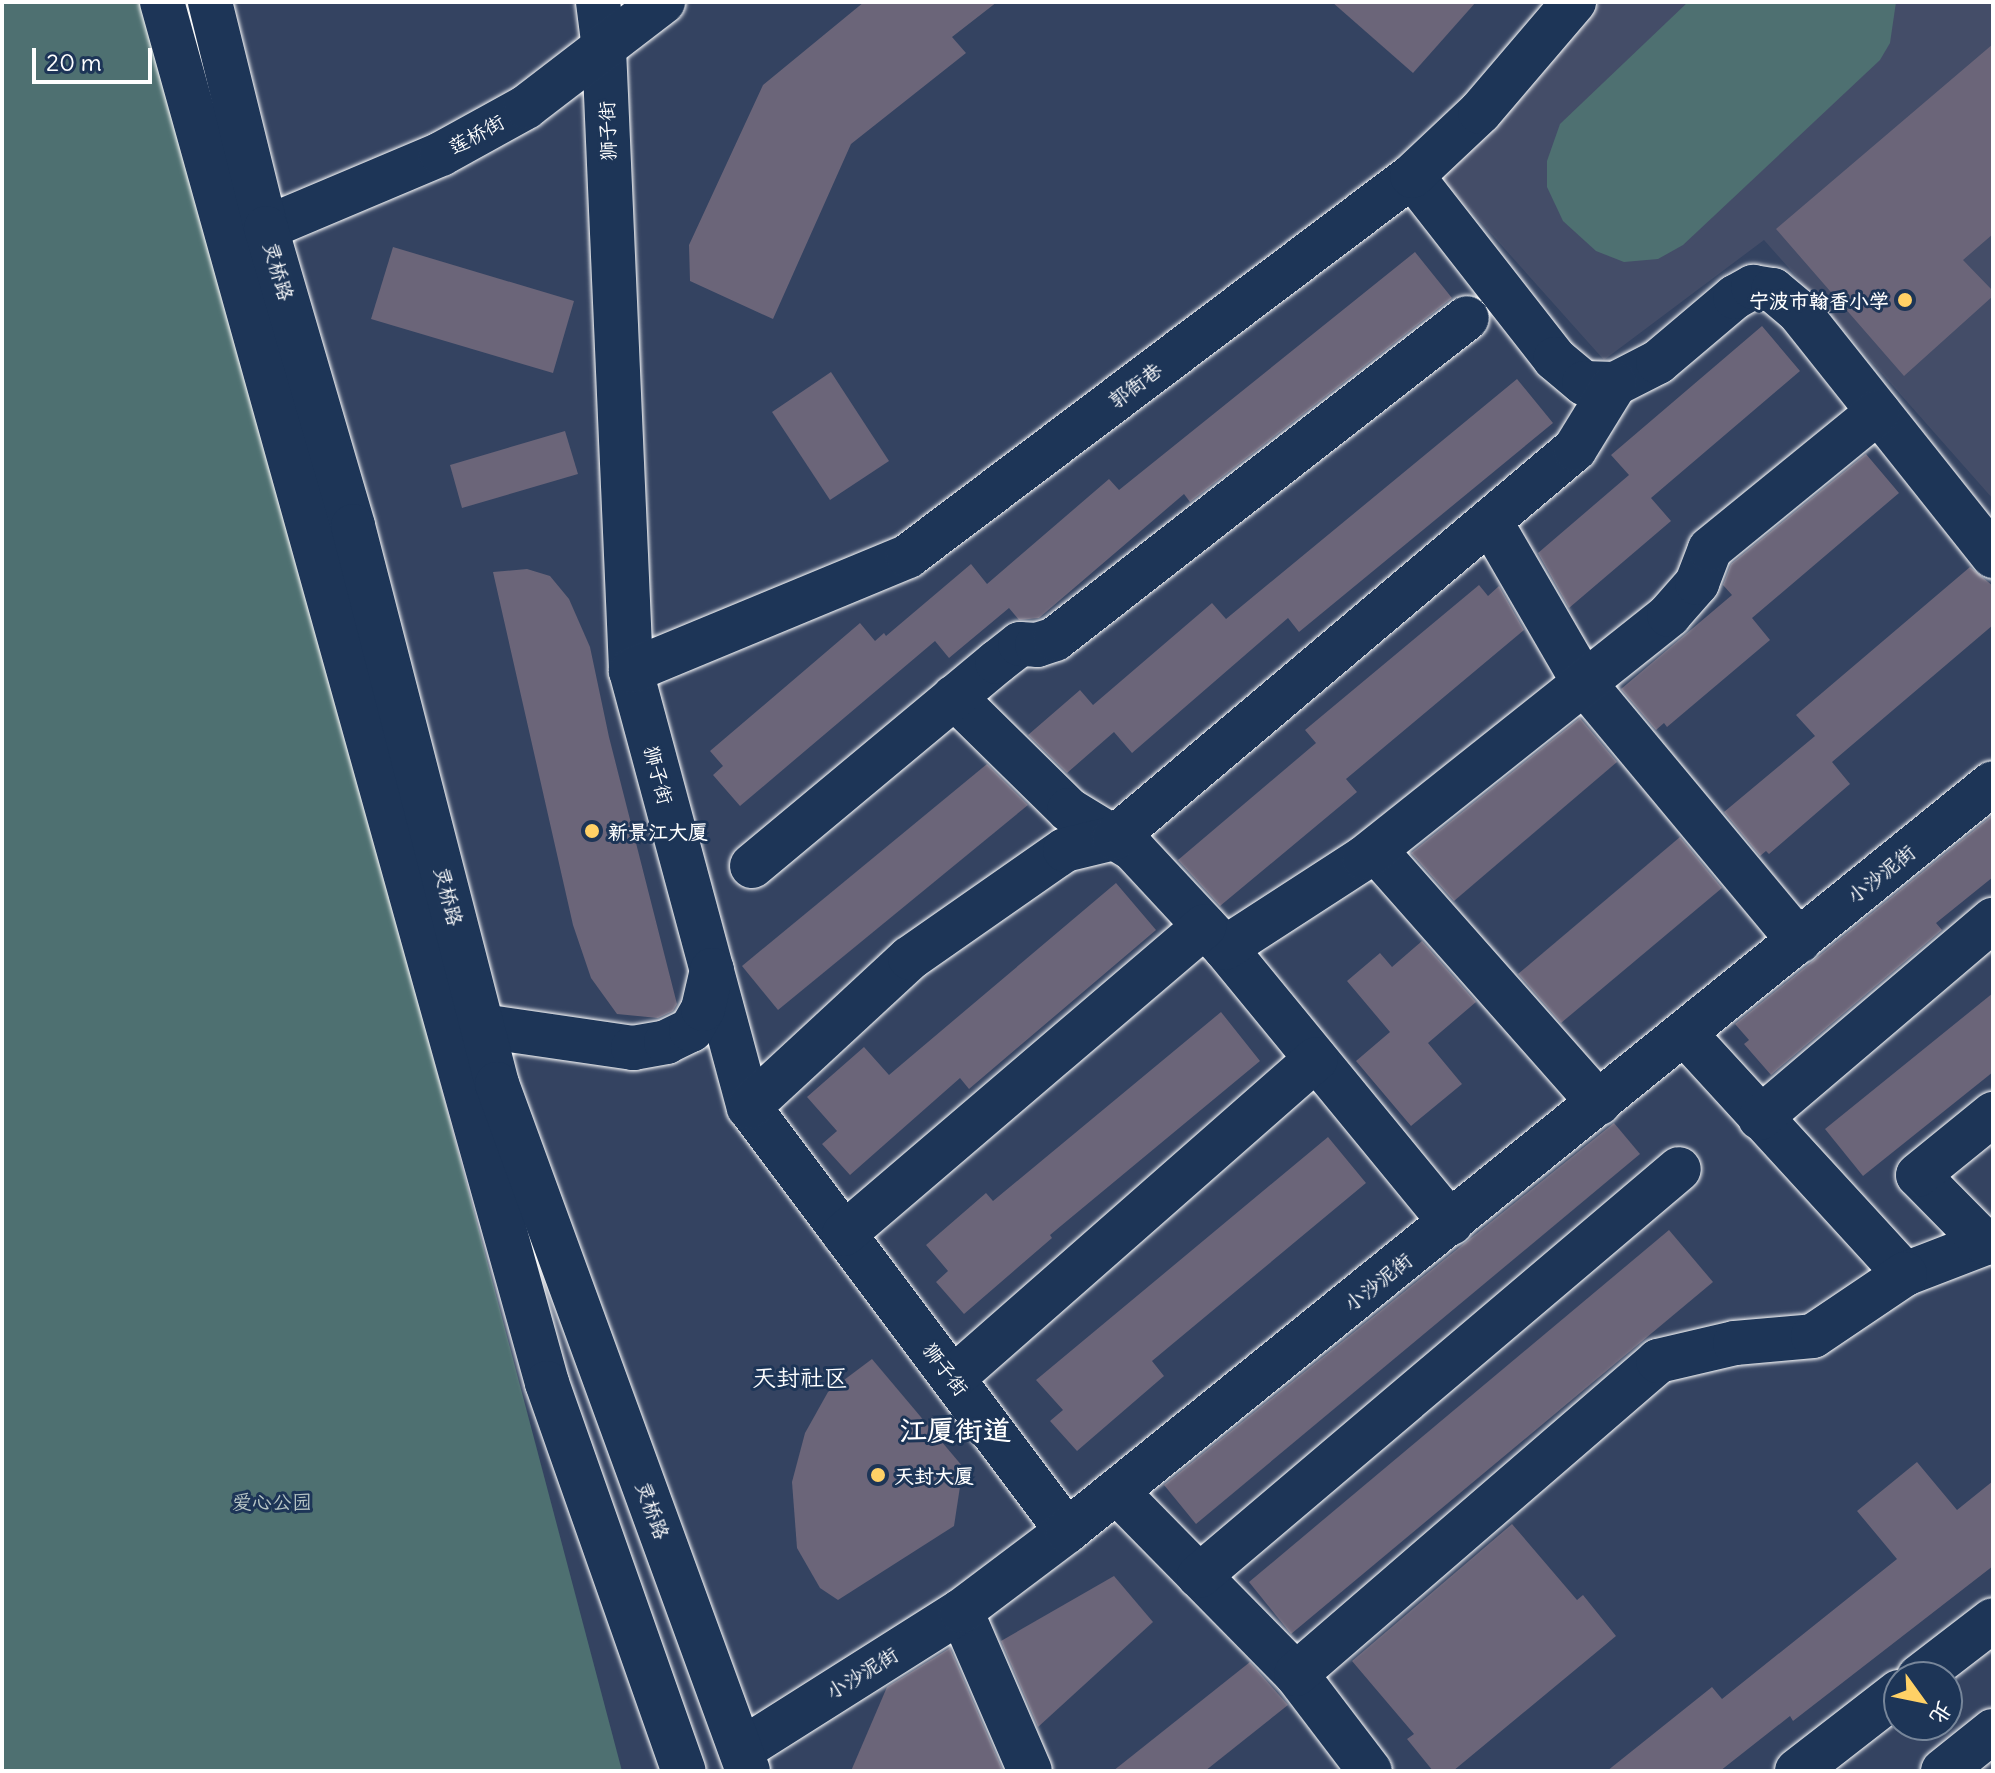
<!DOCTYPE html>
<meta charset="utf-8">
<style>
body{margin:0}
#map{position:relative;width:1995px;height:1773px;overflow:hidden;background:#344361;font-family:Delius,"LXGW WenKai TC",sans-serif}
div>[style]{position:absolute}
.built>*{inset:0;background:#444d68}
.green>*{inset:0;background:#4e7071}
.building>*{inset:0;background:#6b6579}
.roads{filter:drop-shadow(0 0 2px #fff) drop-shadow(0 0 2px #fff)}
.minor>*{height:44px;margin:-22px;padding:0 22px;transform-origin:22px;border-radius:22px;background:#1d3557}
.major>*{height:44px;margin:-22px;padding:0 22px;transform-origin:22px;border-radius:22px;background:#1d3557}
.dots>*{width:22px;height:22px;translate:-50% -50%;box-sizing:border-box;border:4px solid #1d3557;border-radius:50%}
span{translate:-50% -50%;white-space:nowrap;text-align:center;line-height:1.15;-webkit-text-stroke:6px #1d3557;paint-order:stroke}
.street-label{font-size:20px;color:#fff}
.poi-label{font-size:20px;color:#fff;font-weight:700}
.right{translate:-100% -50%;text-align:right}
.left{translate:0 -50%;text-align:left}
.park-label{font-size:20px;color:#b8c6c6}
.quarter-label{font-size:24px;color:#fff}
.district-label{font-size:28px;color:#fff;font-weight:700}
.frame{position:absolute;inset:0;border:4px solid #fff;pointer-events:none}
.north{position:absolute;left:1883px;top:1661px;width:80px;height:80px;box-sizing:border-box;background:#1d3557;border:2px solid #77869a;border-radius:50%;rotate:123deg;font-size:22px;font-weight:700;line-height:32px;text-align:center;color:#fff}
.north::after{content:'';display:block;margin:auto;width:28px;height:36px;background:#ffd166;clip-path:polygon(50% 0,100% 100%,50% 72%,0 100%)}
.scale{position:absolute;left:32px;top:48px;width:120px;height:36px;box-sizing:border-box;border:4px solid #fff;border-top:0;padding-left:10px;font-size:24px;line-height:28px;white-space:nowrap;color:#fff;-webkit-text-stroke:6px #1d3557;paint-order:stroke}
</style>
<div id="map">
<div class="built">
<i style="clip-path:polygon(1602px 2px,1993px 2px,1993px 499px,1764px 240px,1604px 360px,1437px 173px)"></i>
</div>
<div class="green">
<i style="clip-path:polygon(2px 2px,154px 2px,622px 1771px,2px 1771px)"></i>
<i style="clip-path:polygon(1688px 2px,1896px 2px,1890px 43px,1880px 60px,1683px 245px,1658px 259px,1624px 262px,1596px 251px,1563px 221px,1547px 187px,1547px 161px,1560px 124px)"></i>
</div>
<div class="building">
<i style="clip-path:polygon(864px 2px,997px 2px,952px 37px,966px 53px,851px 144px,773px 319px,690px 281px,689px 245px,763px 85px)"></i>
<i style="clip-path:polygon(1332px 2px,1476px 2px,1413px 73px)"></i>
<i style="clip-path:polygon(1993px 44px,1993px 234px,1963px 260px,1993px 291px,1993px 296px,1904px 376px,1776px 229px)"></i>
<i style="clip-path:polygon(393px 247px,574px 301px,553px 373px,371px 319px)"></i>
<i style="clip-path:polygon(1415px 252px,1452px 298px,1190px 502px,1184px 494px,1039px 618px,1019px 620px,1009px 608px,949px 658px,935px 641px,740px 806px,713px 775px,723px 766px,710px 751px,860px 623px,875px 641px,884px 633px,886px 636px,971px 564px,987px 584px,1109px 479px,1119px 490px)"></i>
<i style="clip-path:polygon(1762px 326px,1800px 371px,1651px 498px,1671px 521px,1569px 608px,1538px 553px,1629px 475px,1611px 455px)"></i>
<i style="clip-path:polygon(831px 372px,889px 461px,830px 500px,772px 412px)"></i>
<i style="clip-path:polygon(1517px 379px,1553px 423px,1299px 632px,1288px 618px,1132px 753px,1114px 732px,1067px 773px,1028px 735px,1080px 690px,1093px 705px,1212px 603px,1226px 619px)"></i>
<i style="clip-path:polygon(565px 431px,578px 474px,462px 508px,450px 465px)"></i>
<i style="clip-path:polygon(1866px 454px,1899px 493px,1752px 618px,1770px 640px,1667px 727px,1664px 723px,1656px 730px,1621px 689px,1732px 595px,1723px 585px,1731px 564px)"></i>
<i style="clip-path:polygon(1970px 567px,1993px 586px,1993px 625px,1832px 762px,1850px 784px,1769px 854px,1766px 851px,1760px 856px,1724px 812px,1815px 736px,1796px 715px)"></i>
<i style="clip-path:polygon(527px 569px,550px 576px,569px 599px,590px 647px,609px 737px,677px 1004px,673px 1011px,658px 1018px,617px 1014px,591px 978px,573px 925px,493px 572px)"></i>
<i style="clip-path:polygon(1479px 585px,1488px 596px,1499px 586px,1524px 630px,1346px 779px,1357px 792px,1220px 906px,1178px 860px,1316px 743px,1305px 730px)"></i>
<i style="clip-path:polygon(1580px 718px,1617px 762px,1454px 901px,1411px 853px)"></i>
<i style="clip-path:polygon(987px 764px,1028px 805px,778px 1010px,742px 966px)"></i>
<i style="clip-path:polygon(1993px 815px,1993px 877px,1936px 923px,1942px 930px,1771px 1075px,1744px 1044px,1749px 1040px,1735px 1024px)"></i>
<i style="clip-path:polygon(1680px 837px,1722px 888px,1561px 1023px,1518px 974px)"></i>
<i style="clip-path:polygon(1116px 883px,1156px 930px,969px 1089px,960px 1078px,850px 1175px,822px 1144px,837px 1131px,807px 1097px,864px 1047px,889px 1075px)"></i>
<i style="clip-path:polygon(1422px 941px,1476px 1002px,1428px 1043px,1462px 1084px,1411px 1126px,1356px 1061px,1390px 1032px,1347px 981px,1380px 953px,1392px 967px)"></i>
<i style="clip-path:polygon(1993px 993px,1993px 1072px,1863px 1176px,1825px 1129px)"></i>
<i style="clip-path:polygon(1221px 1012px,1260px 1061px,1050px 1235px,1052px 1238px,964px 1314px,936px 1282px,948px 1271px,926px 1245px,986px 1193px,993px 1201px)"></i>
<i style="clip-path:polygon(1614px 1123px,1640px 1154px,1196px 1524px,1164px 1485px)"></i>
<i style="clip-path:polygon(1328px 1137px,1366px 1183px,1152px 1361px,1164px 1376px,1077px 1451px,1050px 1421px,1063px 1410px,1036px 1380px)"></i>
<i style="clip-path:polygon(1669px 1230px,1713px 1282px,1291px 1634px,1249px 1582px)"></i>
<i style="clip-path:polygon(872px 1359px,963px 1467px,954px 1526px,838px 1600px,820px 1588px,797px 1548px,792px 1482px,805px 1433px,828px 1392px)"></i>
<i style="clip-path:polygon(1917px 1462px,1957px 1510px,1993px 1481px,1993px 1566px,1793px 1721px,1790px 1716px,1720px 1771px,1607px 1771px,1712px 1687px,1722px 1699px,1897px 1559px,1857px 1511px)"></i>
<i style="clip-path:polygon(1512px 1524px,1577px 1600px,1583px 1595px,1616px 1636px,1453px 1771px,1433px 1771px,1407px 1739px,1414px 1734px,1352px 1661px)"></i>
<i style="clip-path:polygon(1114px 1576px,1153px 1622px,1038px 1727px,1001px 1641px)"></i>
<i style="clip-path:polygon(950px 1648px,1003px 1771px,851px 1771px,887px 1687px)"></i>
<i style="clip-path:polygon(1250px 1662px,1288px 1705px,1205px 1771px,1113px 1771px)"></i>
</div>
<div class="roads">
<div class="minor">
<i style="left:598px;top:2px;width:47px;rotate:82.7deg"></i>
<i style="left:604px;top:49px;width:623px;rotate:87.51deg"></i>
<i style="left:631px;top:671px;width:452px;rotate:74.9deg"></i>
<i style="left:749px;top:1107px;width:530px;rotate:53.13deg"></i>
<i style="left:1412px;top:176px;width:232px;rotate:52deg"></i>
<i style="left:1555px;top:359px;width:38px;rotate:40deg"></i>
<i style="left:1584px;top:383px;width:31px;rotate:2deg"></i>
<i style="left:1615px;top:384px;width:48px;rotate:-27.1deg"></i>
<i style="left:1658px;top:362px;width:101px;rotate:-40.2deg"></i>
<i style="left:1735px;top:297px;width:21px;rotate:-29deg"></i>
<i style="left:1753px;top:287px;width:20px;rotate:9deg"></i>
<i style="left:1773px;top:290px;width:34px;rotate:40deg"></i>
<i style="left:1799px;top:312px;width:312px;rotate:51.5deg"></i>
<i style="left:266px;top:228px;width:190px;rotate:-22.9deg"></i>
<i style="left:441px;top:154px;width:97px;rotate:-28.9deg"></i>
<i style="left:526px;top:107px;width:173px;rotate:-37.5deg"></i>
<i style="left:1490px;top:521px;width:187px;rotate:59.9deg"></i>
<i style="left:1584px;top:683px;width:336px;rotate:50.2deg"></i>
<i style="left:631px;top:671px;width:300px;rotate:-22.5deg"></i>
<i style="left:908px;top:556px;width:631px;rotate:-37.02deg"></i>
<i style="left:1412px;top:176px;width:93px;rotate:-43.3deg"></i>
<i style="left:1480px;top:112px;width:145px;rotate:-49.5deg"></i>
<i style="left:954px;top:697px;width:161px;rotate:44.5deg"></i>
<i style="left:1069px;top:810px;width:75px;rotate:31.4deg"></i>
<i style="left:1133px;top:849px;width:135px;rotate:47.1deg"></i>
<i style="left:1225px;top:948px;width:356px;rotate:50.6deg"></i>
<i style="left:1375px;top:850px;width:338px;rotate:48.5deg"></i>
<i style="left:752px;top:866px;width:319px;rotate:-39.8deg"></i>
<i style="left:997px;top:662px;width:29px;rotate:-38deg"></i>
<i style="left:1020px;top:644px;width:17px;rotate:3deg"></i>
<i style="left:1037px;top:645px;width:19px;rotate:-18deg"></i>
<i style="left:1055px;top:639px;width:522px;rotate:-37.92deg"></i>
<i style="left:1225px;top:948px;width:166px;rotate:-32.9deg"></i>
<i style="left:1364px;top:858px;width:390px;rotate:-38.5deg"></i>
<i style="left:1669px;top:615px;width:43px;rotate:-48.8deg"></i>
<i style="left:1697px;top:583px;width:36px;rotate:-69deg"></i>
<i style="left:1710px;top:549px;width:217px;rotate:-39.2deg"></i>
<i style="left:482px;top:1026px;width:153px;rotate:8.3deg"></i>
<i style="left:633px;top:1048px;width:34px;rotate:-10deg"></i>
<i style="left:666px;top:1042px;width:28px;rotate:-26deg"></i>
<i style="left:691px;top:1030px;width:24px;rotate:-60deg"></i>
<i style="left:703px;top:1009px;width:40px;rotate:-77deg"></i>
<i style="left:1685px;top:1034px;width:326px;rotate:47.5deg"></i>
<i style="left:1905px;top:1274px;width:94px;rotate:-21.1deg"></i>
<i style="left:749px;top:1107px;width:219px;rotate:-42.8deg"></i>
<i style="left:910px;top:958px;width:189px;rotate:-34.9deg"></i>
<i style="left:1065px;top:850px;width:50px;rotate:-13.8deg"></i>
<i style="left:1114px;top:838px;width:603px;rotate:-40.16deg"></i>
<i style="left:1575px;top:449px;width:76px;rotate:-58.4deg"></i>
<i style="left:1760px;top:1118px;width:306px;rotate:-40.4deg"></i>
<i style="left:844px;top:1234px;width:474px;rotate:-40.5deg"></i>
<i style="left:1985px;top:1243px;width:95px;rotate:-134.6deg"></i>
<i style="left:1918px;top:1175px;width:97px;rotate:-39.1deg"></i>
<i style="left:953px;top:1378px;width:483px;rotate:-41.3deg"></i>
<i style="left:1117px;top:1492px;width:255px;rotate:45.5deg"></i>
<i style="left:1296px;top:1674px;width:122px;rotate:52.7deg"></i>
<i style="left:1199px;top:1576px;width:629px;rotate:-40.3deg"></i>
<i style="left:961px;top:1611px;width:174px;rotate:66.7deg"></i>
<i style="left:1296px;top:1674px;width:479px;rotate:-40.8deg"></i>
<i style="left:1658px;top:1361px;width:79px;rotate:-13.2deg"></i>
<i style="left:1735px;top:1343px;width:78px;rotate:-5.1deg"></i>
<i style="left:1813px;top:1336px;width:111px;rotate:-34deg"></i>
<i style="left:741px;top:1750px;width:260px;rotate:-32.3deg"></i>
<i style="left:961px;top:1611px;width:133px;rotate:-37deg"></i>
<i style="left:1067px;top:1531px;width:1190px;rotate:-38.93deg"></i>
</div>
<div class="major">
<i style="left:162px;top:2px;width:1434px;rotate:74.42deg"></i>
<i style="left:547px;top:1383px;width:411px;rotate:70.6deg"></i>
<i style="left:210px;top:2px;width:233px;rotate:76.1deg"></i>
<i style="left:266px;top:228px;width:310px;rotate:73.7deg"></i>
<i style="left:353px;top:526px;width:576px;rotate:75.53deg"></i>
<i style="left:497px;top:1084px;width:731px;rotate:69.93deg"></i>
<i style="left:1919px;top:1677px;width:93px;rotate:-37.6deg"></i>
<i style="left:1797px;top:1771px;width:129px;rotate:-37.8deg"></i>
<i style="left:1943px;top:1771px;width:64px;rotate:-38.7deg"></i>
</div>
</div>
<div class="dots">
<i style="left:1905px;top:300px;background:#ffd166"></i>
<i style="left:592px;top:831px;background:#ffd166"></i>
<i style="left:878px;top:1475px;background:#ffd166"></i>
</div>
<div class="street-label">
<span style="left:607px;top:131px;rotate:-92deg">狮子街</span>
<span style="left:476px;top:134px;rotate:-29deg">莲桥街</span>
<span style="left:279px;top:271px;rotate:74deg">灵桥路</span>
<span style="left:1135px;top:385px;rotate:-37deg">郭衙巷</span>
<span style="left:659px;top:775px;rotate:75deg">狮子街</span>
<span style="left:1881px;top:874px;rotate:-39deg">小沙泥街</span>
<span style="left:449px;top:896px;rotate:76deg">灵桥路</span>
<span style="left:1378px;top:1282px;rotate:-39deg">小沙泥街</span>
<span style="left:946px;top:1369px;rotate:53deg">狮子街</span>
<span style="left:653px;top:1510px;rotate:70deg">灵桥路</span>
<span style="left:862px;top:1673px;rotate:-32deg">小沙泥街</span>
</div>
<div class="poi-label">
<span class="right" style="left:1889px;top:300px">宁波市翰香小学</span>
<span class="left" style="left:608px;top:831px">新景江大厦</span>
<span class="left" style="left:894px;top:1475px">天封大厦</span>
</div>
<div class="park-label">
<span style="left:272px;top:1501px">爱心公园</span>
</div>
<div class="quarter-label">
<span style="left:800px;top:1378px">天封社区</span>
</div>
<div class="district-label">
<span style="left:955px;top:1430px">江厦街道</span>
</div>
<div class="frame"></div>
<div class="north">北</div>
<div class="scale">20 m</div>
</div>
